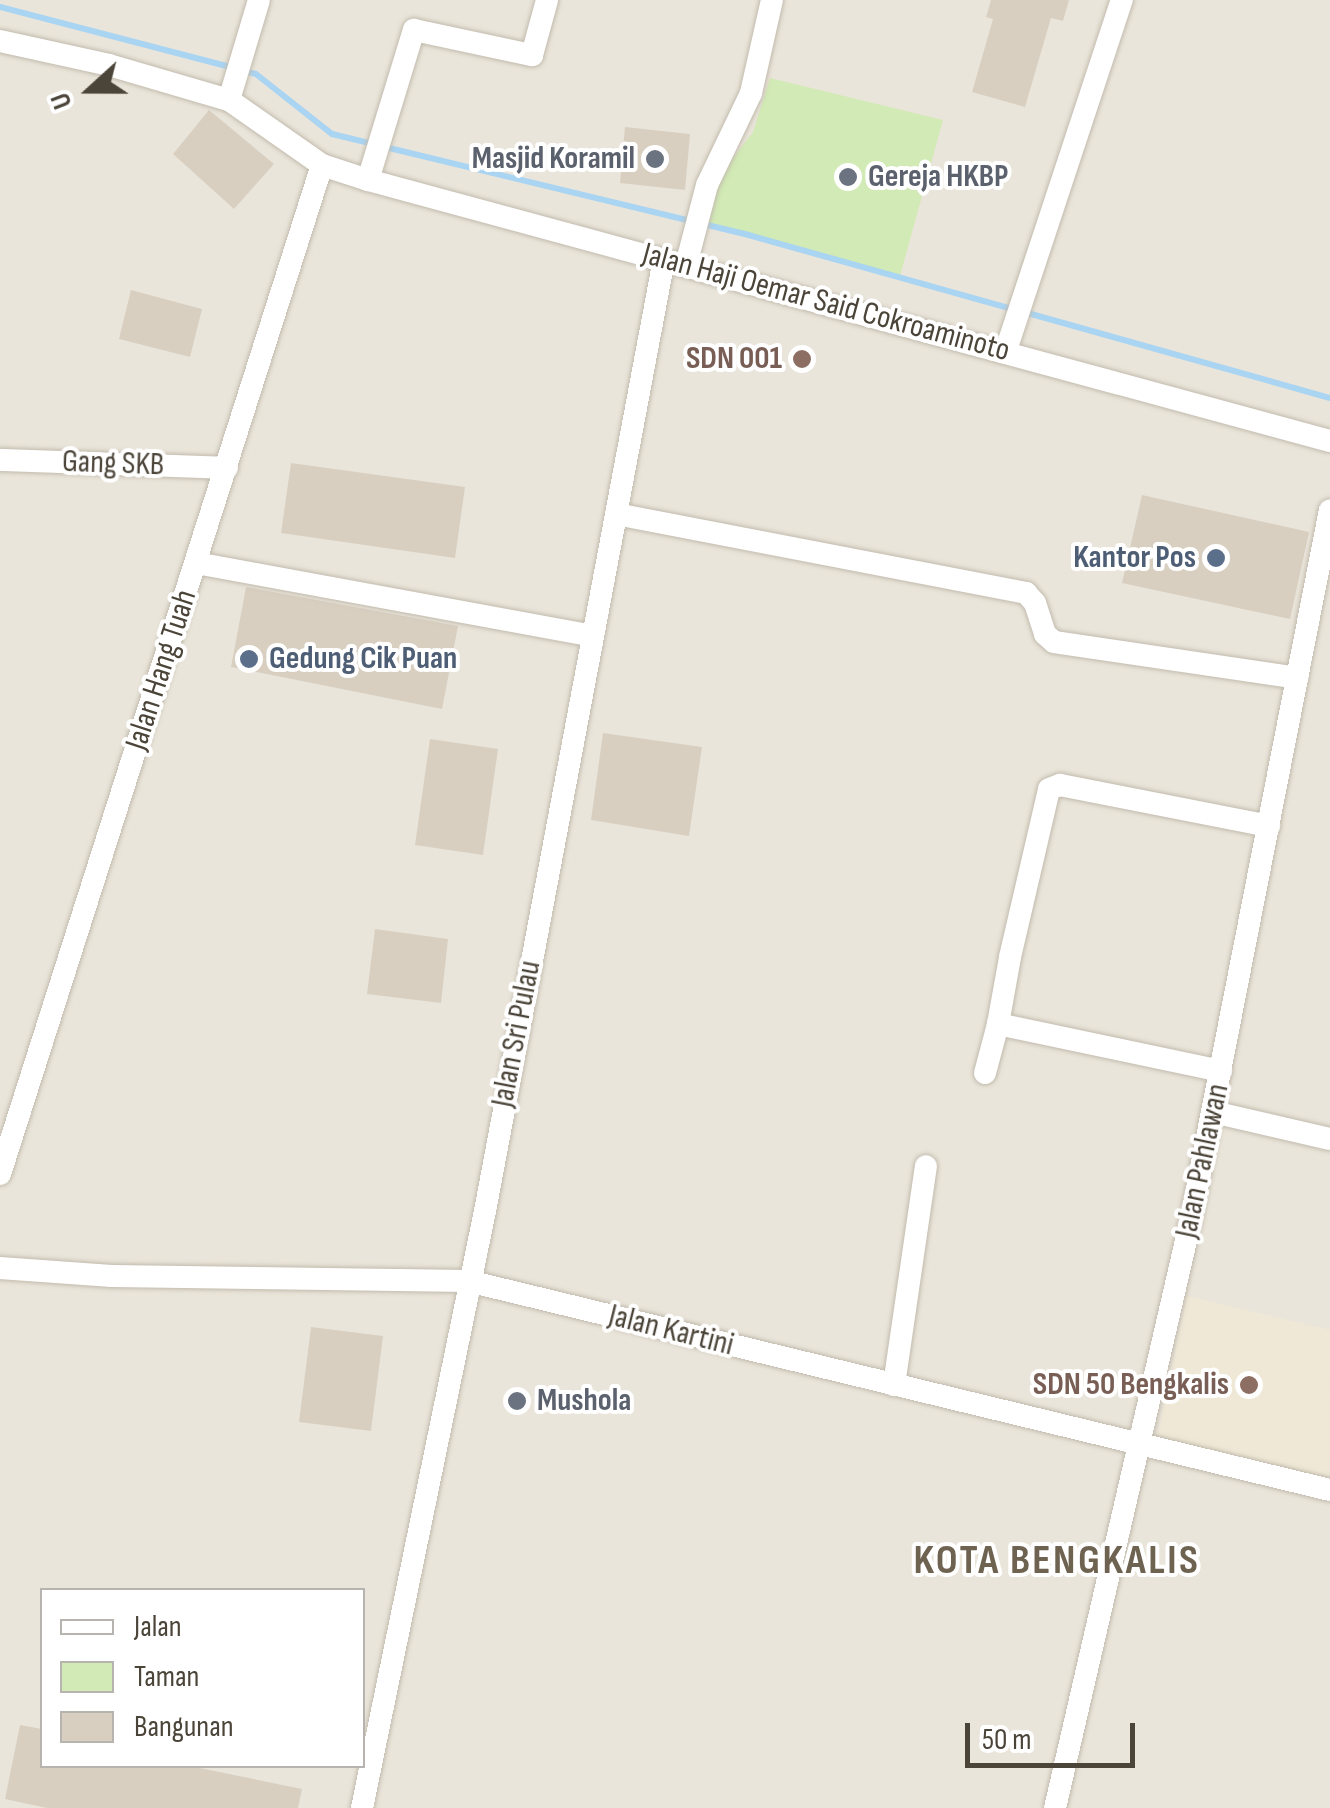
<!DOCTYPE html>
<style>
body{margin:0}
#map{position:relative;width:1330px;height:1808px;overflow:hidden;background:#f6f3ec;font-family:"Sofia Sans Condensed",sans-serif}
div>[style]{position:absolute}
.residential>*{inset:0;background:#eae5da}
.education>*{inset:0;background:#efe8d6}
.green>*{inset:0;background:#d2eab5}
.stream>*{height:6px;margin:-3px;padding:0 3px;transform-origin:3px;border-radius:3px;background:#a9d4f2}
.building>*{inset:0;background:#d8cfc1}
.roads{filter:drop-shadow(0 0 2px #c2bbae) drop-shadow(0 0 2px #c2bbae)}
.minor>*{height:22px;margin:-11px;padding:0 11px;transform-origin:11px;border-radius:11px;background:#fff}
.dots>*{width:28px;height:28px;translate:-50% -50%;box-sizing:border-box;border:5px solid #fff;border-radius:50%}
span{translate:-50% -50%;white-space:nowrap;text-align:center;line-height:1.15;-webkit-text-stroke:8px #fff;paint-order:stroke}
.worship-label{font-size:32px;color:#5b616d;font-weight:700}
.right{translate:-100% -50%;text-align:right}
.left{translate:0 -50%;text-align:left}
.street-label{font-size:32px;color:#4b4439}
.education-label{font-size:32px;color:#785e54;font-weight:700}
.service-label{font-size:32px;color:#4e5e75;font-weight:700}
.district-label{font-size:42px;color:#6e6250;font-weight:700;letter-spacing:2.5px}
.legend{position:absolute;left:40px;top:1588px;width:325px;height:180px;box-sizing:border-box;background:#fff;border:2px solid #b7b4b0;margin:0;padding:12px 18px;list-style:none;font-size:30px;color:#4b4439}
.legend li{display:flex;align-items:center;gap:20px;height:50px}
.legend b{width:50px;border:2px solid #b7b4b0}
.north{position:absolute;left:40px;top:40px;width:100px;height:100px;-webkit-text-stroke:8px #fff;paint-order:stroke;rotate:249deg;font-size:28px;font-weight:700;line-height:40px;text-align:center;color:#4b4439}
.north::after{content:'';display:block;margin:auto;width:35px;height:45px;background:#4b4439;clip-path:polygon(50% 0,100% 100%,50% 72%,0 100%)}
.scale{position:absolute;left:965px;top:1723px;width:170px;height:45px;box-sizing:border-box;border:5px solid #4b4439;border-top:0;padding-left:12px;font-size:30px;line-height:35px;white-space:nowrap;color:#4b4439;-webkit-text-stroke:8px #fff;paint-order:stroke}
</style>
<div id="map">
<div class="residential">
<i style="clip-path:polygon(evenodd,0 0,1330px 0,1330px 1808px,0 1808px,0 0,42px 1590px,362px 1590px,362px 1766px,42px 1766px,42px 1590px)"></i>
</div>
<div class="education">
<i style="clip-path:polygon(1187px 1296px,1330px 1330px,1329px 1482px,1157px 1440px)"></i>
</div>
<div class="green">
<i style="clip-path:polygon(770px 78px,943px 120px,900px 276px,707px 226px,713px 184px,753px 132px)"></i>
</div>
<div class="stream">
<i style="left:0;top:7px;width:239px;rotate:14.6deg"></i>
<i style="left:243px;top:71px;width:13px;rotate:13deg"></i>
<i style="left:256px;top:74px;width:97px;rotate:38.3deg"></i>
<i style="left:332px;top:134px;width:42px;rotate:13.7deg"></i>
<i style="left:385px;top:147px;width:370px;rotate:13.6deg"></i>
<i style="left:745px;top:234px;width:277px;rotate:15.7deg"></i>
<i style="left:1024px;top:312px;width:318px;rotate:15.7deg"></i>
</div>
<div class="building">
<i style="clip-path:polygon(991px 0,1069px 0,1063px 21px,1051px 18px,1025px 107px,972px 92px,993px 19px,986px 17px)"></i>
<i style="clip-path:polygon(209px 110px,274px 164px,234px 209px,173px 154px)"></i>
<i style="clip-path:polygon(625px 127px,690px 134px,685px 190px,620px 183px)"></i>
<i style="clip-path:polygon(131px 290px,202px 309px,190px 357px,119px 339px)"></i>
<i style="clip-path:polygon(291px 463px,465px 487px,455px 558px,281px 533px)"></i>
<i style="clip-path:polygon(1142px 495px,1309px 532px,1290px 619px,1122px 583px)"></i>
<i style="clip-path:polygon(246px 587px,458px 626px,442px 709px,231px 667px)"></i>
<i style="clip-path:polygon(603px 733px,702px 747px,689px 836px,591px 820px)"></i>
<i style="clip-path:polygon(430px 739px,498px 749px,483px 855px,415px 845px)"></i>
<i style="clip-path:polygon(375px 929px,448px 939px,441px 1003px,367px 994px)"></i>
<i style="clip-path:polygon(311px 1327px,383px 1336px,371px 1431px,299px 1422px)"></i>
<i style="clip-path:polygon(20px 1725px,42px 1729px,42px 1766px,190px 1766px,302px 1789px,298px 1808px,47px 1808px,5px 1799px)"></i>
</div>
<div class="roads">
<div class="minor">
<i style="left:0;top:41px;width:112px;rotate:12.4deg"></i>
<i style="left:109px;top:65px;width:125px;rotate:16.3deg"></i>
<i style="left:229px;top:100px;width:113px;rotate:35deg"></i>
<i style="left:322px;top:165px;width:48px;rotate:18.1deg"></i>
<i style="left:368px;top:180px;width:997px;rotate:15.18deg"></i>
<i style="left:229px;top:100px;width:104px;rotate:-73.3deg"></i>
<i style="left:368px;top:180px;width:157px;rotate:-73deg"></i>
<i style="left:414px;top:30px;width:121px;rotate:12deg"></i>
<i style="left:532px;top:55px;width:57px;rotate:-74.7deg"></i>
<i style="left:686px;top:265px;width:83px;rotate:-75.3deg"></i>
<i style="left:707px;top:185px;width:102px;rotate:-64.4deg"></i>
<i style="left:751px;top:93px;width:95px;rotate:-77.3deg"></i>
<i style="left:1006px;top:350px;width:369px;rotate:-71.7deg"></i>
<i style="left:0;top:460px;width:227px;rotate:2deg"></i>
<i style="left:616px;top:514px;width:418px;rotate:10.9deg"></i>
<i style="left:1026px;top:593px;width:13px;rotate:48deg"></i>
<i style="left:1035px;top:603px;width:33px;rotate:72deg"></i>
<i style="left:1045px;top:634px;width:12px;rotate:42deg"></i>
<i style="left:1054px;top:642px;width:246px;rotate:8.4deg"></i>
<i style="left:196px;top:563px;width:403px;rotate:10.4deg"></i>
<i style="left:1221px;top:1071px;width:228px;rotate:-168.1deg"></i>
<i style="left:998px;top:1024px;width:68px;rotate:-79.8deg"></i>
<i style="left:1010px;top:957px;width:172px;rotate:-76.9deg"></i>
<i style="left:1049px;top:789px;width:12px;rotate:-20deg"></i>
<i style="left:1060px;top:785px;width:213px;rotate:11.1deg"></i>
<i style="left:985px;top:1073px;width:51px;rotate:-75.1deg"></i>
<i style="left:1213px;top:1112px;width:120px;rotate:13deg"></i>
<i style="left:0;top:1174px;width:1059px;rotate:-72.3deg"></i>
<i style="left:0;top:1268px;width:112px;rotate:4.1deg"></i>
<i style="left:112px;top:1276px;width:356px;rotate:0.8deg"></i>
<i style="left:468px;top:1281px;width:887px;rotate:13.63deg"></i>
<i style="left:894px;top:1385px;width:221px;rotate:-81.7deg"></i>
<i style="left:362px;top:1808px;width:610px;rotate:-78.36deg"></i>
<i style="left:485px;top:1211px;width:969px;rotate:-79.35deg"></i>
<i style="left:1055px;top:1808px;width:604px;rotate:-77deg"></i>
<i style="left:1191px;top:1219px;width:722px;rotate:-78.91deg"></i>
</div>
</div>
<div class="dots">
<i style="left:655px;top:159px;background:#6b7280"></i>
<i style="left:848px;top:177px;background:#6b7280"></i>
<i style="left:802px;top:359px;background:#8d6e63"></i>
<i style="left:1216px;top:558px;background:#5c6f8a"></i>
<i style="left:249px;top:659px;background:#5c6f8a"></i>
<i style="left:1249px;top:1385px;background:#8d6e63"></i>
<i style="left:517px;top:1401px;background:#6b7280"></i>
</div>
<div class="worship-label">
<span class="right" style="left:635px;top:159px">Masjid Koramil</span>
<span class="left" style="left:868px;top:177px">Gereja HKBP</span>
<span class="left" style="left:537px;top:1401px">Mushola</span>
</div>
<div class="street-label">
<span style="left:826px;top:303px;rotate:15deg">Jalan Haji Oemar Said Cokroaminoto</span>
<span style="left:113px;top:464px;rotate:2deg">Gang SKB</span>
<span style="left:162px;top:670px;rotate:-72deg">Jalan Hang Tuah</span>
<span style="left:517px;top:1034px;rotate:-79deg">Jalan Sri Pulau</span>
<span style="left:1203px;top:1161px;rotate:-78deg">Jalan Pahlawan</span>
<span style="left:671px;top:1331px;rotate:14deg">Jalan Kartini</span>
</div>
<div class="education-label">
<span class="right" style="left:782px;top:359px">SDN 001</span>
<span class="right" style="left:1229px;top:1385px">SDN 50 Bengkalis</span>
</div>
<div class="service-label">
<span class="right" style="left:1196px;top:558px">Kantor Pos</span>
<span class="left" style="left:269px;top:659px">Gedung Cik Puan</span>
</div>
<div class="district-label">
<span style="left:1057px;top:1561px">KOTA BENGKALIS</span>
</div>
<ul class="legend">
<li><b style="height:12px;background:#fff"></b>Jalan</li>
<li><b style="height:28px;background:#d2eab5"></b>Taman</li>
<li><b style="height:28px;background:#d8cfc1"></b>Bangunan</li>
</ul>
<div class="north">U</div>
<div class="scale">50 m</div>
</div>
